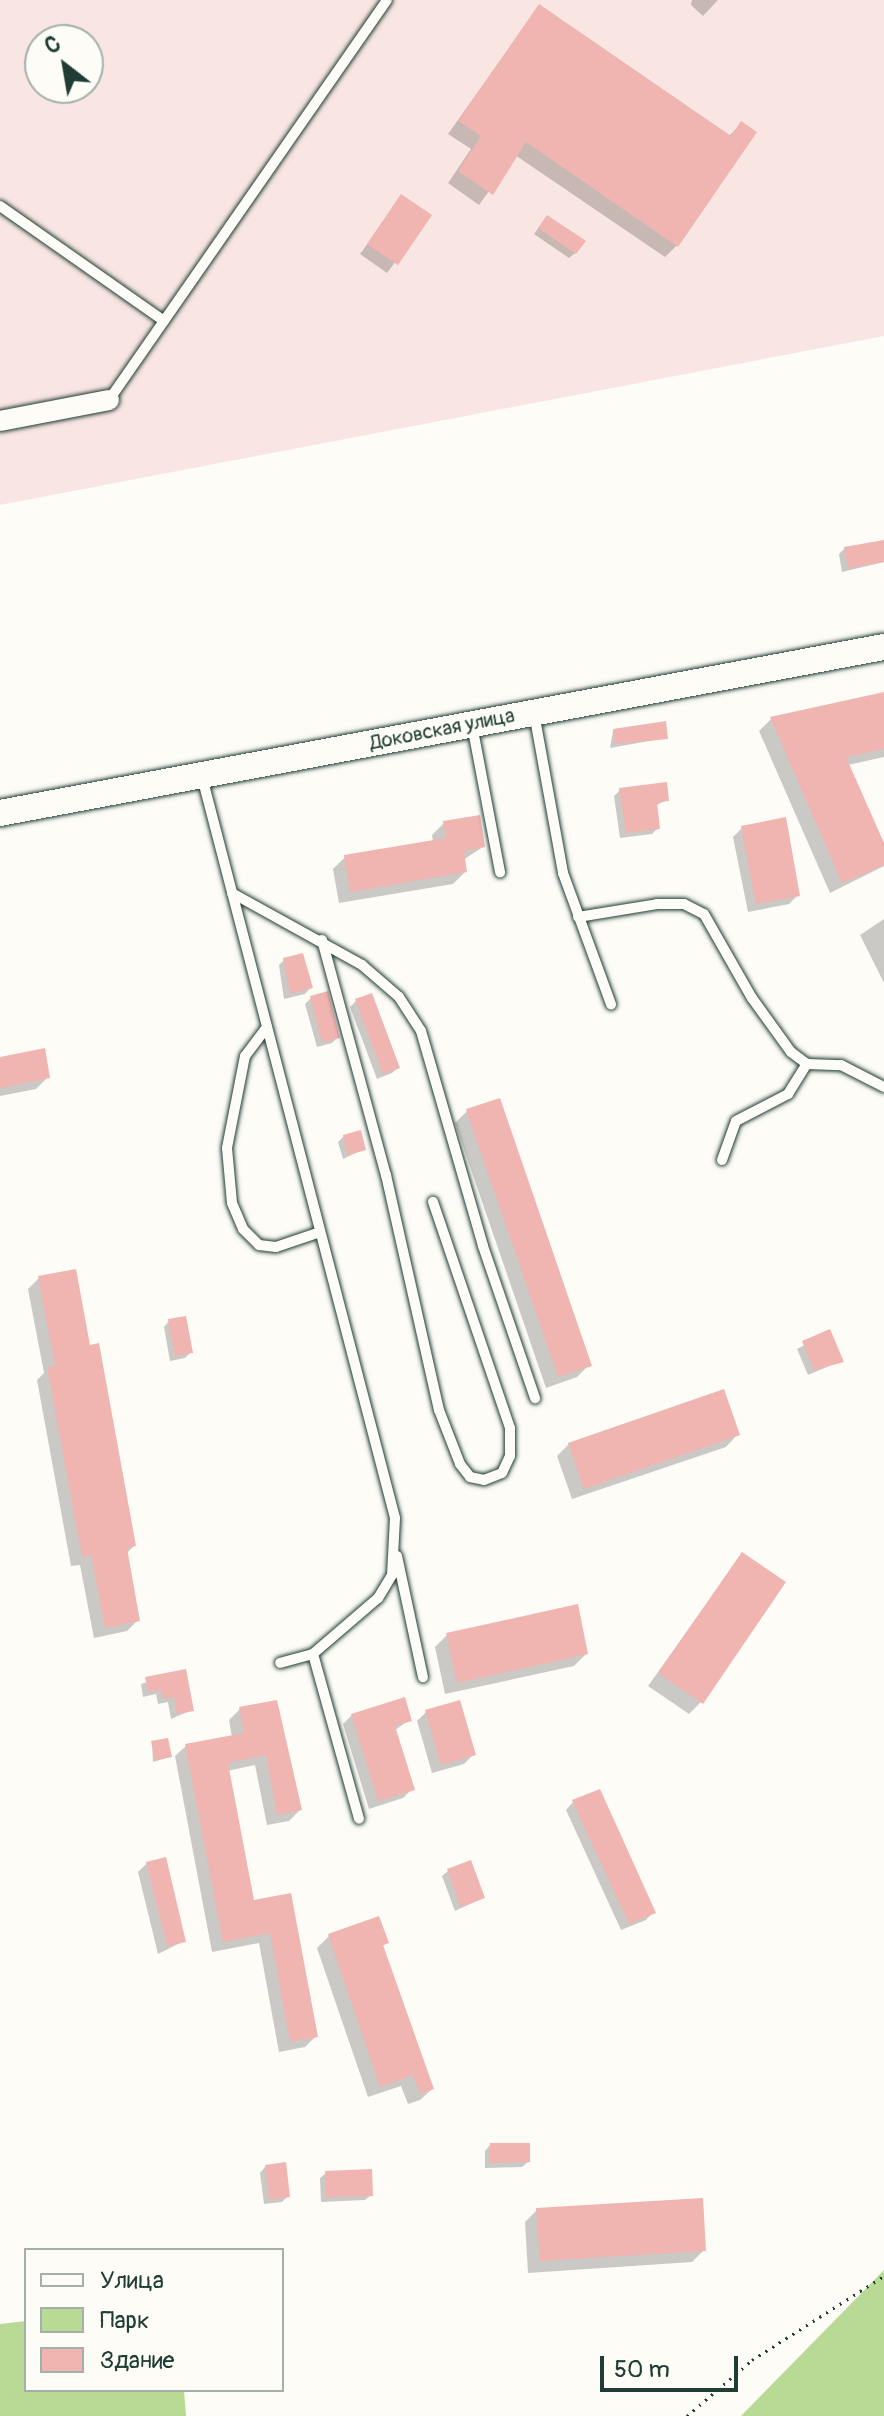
<!DOCTYPE html>
<meta charset="utf-8">
<style>
body{margin:0}
#map{position:relative;width:884px;height:2416px;overflow:hidden;background:#fdfcf7;font-family:Pangolin,sans-serif}
div>[style]{position:absolute}
.built>*{inset:0;background:#f9e6e2}
.green>*{inset:0;background:#b9da94}
.shadow>*{inset:0;background:#0003}
.building>*{inset:0;background:#f0b4b1}
.path>*{height:3px;margin-top:-1.5px;transform-origin:0;background:repeating-linear-gradient(90deg,#1f3d34 0 2px,transparent 0 8px)}
.roads{filter:drop-shadow(0 0 2px #1f3d34) drop-shadow(0 0 2px #1f3d34)}
.service>*{height:10px;margin:-5px;padding:0 5px;transform-origin:5px;border-radius:5px;background:#fdfcf7}
.minor>*{height:20px;margin:-10px;padding:0 10px;transform-origin:10px;border-radius:10px;background:#fdfcf7}
.tertiary>*{height:26px;margin:-13px;padding:0 13px;transform-origin:13px;border-radius:13px;background:#fdfcf7}
span{translate:-50% -50%;white-space:nowrap;text-align:center;line-height:1.15;-webkit-text-stroke:6px #fdfcf7;paint-order:stroke}
.street-label{font-size:20px;color:#1f3d34}
.legend{position:absolute;left:24px;top:2248px;width:260px;height:144px;box-sizing:border-box;background:#fdfcf7;border:2px solid #a4b0a9;margin:0;padding:10px 14px;list-style:none;font-size:24px;color:#1f3d34}
.legend li{display:flex;align-items:center;gap:16px;height:40px}
.legend b{width:40px;border:2px solid #a4b0a9}
.north{position:absolute;left:24px;top:24px;width:80px;height:80px;box-sizing:border-box;background:#fdfcf7;border:2px solid #a4b0a9;border-radius:50%;rotate:329deg;font-size:22px;font-weight:700;line-height:32px;text-align:center;color:#1f3d34}
.north::after{content:'';display:block;margin:auto;width:28px;height:36px;background:#1f3d34;clip-path:polygon(50% 0,100% 100%,50% 72%,0 100%)}
.scale{position:absolute;left:600px;top:2356px;width:138px;height:36px;box-sizing:border-box;border:4px solid #1f3d34;border-top:0;padding-left:10px;font-size:24px;line-height:28px;white-space:nowrap;color:#1f3d34;-webkit-text-stroke:6px #fdfcf7;paint-order:stroke}
</style>
<div id="map">
<div class="built">
<i style="clip-path:polygon(evenodd,0 0,884px 0,884px 336px,0 505px,0 0,40px 40px,88px 40px,88px 88px,40px 88px,40px 40px)"></i>
</div>
<div class="green">
<i style="clip-path:polygon(884px 2270px,884px 2416px,741px 2416px)"></i>
<i style="clip-path:polygon(26px 2321px,26px 2390px,184px 2390px,186px 2416px,0 2416px,0 2324px)"></i>
</div>
<div class="shadow">
<i style="clip-path:polygon(692px 0,718px 0,703px 16px,691px 5px)"></i>
<i style="clip-path:polygon(539px 6px,729px 136px,741px 124px,677px 245px,665px 257px,515px 155px,479px 205px,448px 183px,471px 149px,448px 134px)"></i>
<i style="clip-path:polygon(402px 197px,429px 216px,387px 273px,360px 254px)"></i>
<i style="clip-path:polygon(542px 223px,575px 253px,569px 258px,534px 234px)"></i>
<i style="clip-path:polygon(845px 548px,884px 549px,884px 562px,842px 572px,839px 554px)"></i>
<i style="clip-path:polygon(884px 694px,884px 757px,848px 765px,884px 848px,884px 866px,830px 893px,759px 731px,771px 719px)"></i>
<i style="clip-path:polygon(613px 731px,666px 738px,610px 748px)"></i>
<i style="clip-path:polygon(620px 790px,667px 800px,655px 806px,658px 828px,652px 834px,620px 838px,614px 796px)"></i>
<i style="clip-path:polygon(444px 823px,483px 847px,463px 860px,465px 872px,453px 884px,339px 903px,333px 869px,345px 857px,433px 842px,432px 835px)"></i>
<i style="clip-path:polygon(742px 828px,798px 895px,789px 904px,748px 912px,733px 837px)"></i>
<i style="clip-path:polygon(884px 919px,884px 983px,860px 935px)"></i>
<i style="clip-path:polygon(284px 960px,310px 988px,305px 994px,284px 999px,279px 965px)"></i>
<i style="clip-path:polygon(311px 998px,338px 1037px,332px 1043px,317px 1047px,305px 1004px)"></i>
<i style="clip-path:polygon(356px 1001px,398px 1068px,392px 1073px,377px 1079px,350px 1007px)"></i>
<i style="clip-path:polygon(0 1059px,48px 1077px,36px 1089px,0 1096px)"></i>
<i style="clip-path:polygon(467px 1111px,589px 1365px,577px 1377px,546px 1388px,455px 1123px)"></i>
<i style="clip-path:polygon(344px 1136px,364px 1149px,343px 1159px,338px 1142px)"></i>
<i style="clip-path:polygon(39px 1278px,89px 1347px,134px 1546px,126px 1554px,138px 1620px,127px 1631px,94px 1638px,80px 1565px,71px 1566px,37px 1380px,44px 1373px,28px 1289px)"></i>
<i style="clip-path:polygon(169px 1321px,191px 1352px,185px 1358px,170px 1361px,164px 1327px)"></i>
<i style="clip-path:polygon(829px 1332px,841px 1361px,808px 1375px,797px 1349px)"></i>
<i style="clip-path:polygon(738px 1434px,726px 1447px,572px 1499px,557px 1456px,569px 1444px)"></i>
<i style="clip-path:polygon(742px 1554px,701px 1702px,689px 1714px,648px 1686px)"></i>
<i style="clip-path:polygon(447px 1635px,586px 1654px,574px 1666px,445px 1694px,435px 1647px)"></i>
<i style="clip-path:polygon(185px 1671px,192px 1710px,171px 1719px,168px 1702px,158px 1704px,156px 1694px,143px 1697px,141px 1684px)"></i>
<i style="clip-path:polygon(240px 1709px,300px 1810px,289px 1821px,267px 1825px,255px 1765px,227px 1771px,252px 1903px,290px 1895px,316px 2036px,305px 2047px,279px 2052px,259px 1943px,212px 1952px,175px 1756px,186px 1746px,232px 1737px,229px 1720px)"></i>
<i style="clip-path:polygon(426px 1712px,473px 1755px,464px 1764px,432px 1773px,417px 1721px)"></i>
<i style="clip-path:polygon(352px 1715px,409px 1720px,394px 1731px,412px 1789px,403px 1798px,369px 1809px,343px 1724px)"></i>
<i style="clip-path:polygon(152px 1743px,170px 1757px,153px 1762px)"></i>
<i style="clip-path:polygon(573px 1802px,653px 1912px,646px 1920px,621px 1930px,566px 1810px)"></i>
<i style="clip-path:polygon(147px 1863px,184px 1941px,158px 1954px,138px 1872px)"></i>
<i style="clip-path:polygon(448px 1871px,483px 1898px,455px 1911px,442px 1876px)"></i>
<i style="clip-path:polygon(329px 1936px,386px 1943px,382px 1947px,432px 2089px,420px 2100px,408px 2104px,401px 2086px,368px 2097px,317px 1948px)"></i>
<i style="clip-path:polygon(490px 2145px,528px 2162px,522px 2167px,485px 2168px,485px 2151px)"></i>
<i style="clip-path:polygon(265px 2167px,288px 2196px,282px 2202px,264px 2204px,260px 2173px)"></i>
<i style="clip-path:polygon(326px 2173px,371px 2195px,365px 2200px,321px 2202px,320px 2178px)"></i>
<i style="clip-path:polygon(537px 2210px,704px 2250px,692px 2262px,528px 2273px,525px 2222px)"></i>
</div>
<div class="building">
<i style="clip-path:polygon(539px 4px,731px 136px,741px 121px,757px 132px,678px 247px,526px 142px,493px 195px,458px 171px,481px 136px,458px 121px)"></i>
<i style="clip-path:polygon(401px 194px,432px 215px,398px 265px,367px 244px)"></i>
<i style="clip-path:polygon(547px 215px,586px 241px,576px 254px,538px 228px)"></i>
<i style="clip-path:polygon(884px 540px,884px 562px,848px 568px,844px 547px)"></i>
<i style="clip-path:polygon(884px 692px,884px 749px,846px 757px,884px 843px,884px 865px,842px 883px,770px 717px)"></i>
<i style="clip-path:polygon(666px 721px,668px 739px,615px 744px,613px 729px)"></i>
<i style="clip-path:polygon(667px 782px,669px 801px,657px 802px,660px 829px,626px 833px,619px 788px)"></i>
<i style="clip-path:polygon(480px 815px,485px 847px,464px 851px,467px 872px,350px 892px,344px 855px,446px 838px,443px 821px)"></i>
<i style="clip-path:polygon(786px 817px,800px 896px,756px 904px,741px 826px)"></i>
<i style="clip-path:polygon(303px 953px,313px 988px,290px 994px,283px 958px)"></i>
<i style="clip-path:polygon(328px 991px,340px 1038px,322px 1042px,310px 996px)"></i>
<i style="clip-path:polygon(372px 993px,400px 1068px,383px 1074px,355px 999px)"></i>
<i style="clip-path:polygon(45px 1048px,50px 1078px,0 1088px,0 1057px)"></i>
<i style="clip-path:polygon(500px 1098px,592px 1366px,558px 1377px,466px 1109px)"></i>
<i style="clip-path:polygon(361px 1130px,366px 1150px,348px 1155px,343px 1135px)"></i>
<i style="clip-path:polygon(76px 1269px,90px 1345px,99px 1343px,136px 1546px,127px 1548px,140px 1621px,105px 1628px,91px 1555px,82px 1557px,47px 1367px,55px 1366px,38px 1276px)"></i>
<i style="clip-path:polygon(186px 1316px,193px 1353px,175px 1356px,168px 1319px)"></i>
<i style="clip-path:polygon(830px 1329px,844px 1362px,814px 1370px,802px 1341px)"></i>
<i style="clip-path:polygon(724px 1389px,740px 1435px,584px 1489px,568px 1443px)"></i>
<i style="clip-path:polygon(742px 1552px,786px 1582px,703px 1704px,658px 1673px)"></i>
<i style="clip-path:polygon(578px 1604px,588px 1654px,457px 1683px,446px 1633px)"></i>
<i style="clip-path:polygon(186px 1669px,194px 1711px,177px 1714px,174px 1697px,163px 1699px,161px 1690px,148px 1692px,145px 1677px)"></i>
<i style="clip-path:polygon(405px 1697px,412px 1721px,395px 1726px,415px 1790px,378px 1801px,351px 1714px)"></i>
<i style="clip-path:polygon(277px 1700px,302px 1810px,277px 1815px,266px 1755px,228px 1763px,254px 1900px,291px 1893px,318px 2037px,290px 2042px,270px 1933px,223px 1942px,185px 1744px,244px 1733px,239px 1707px)"></i>
<i style="clip-path:polygon(460px 1700px,476px 1755px,441px 1765px,425px 1710px)"></i>
<i style="clip-path:polygon(168px 1738px,172px 1757px,155px 1760px,151px 1741px)"></i>
<i style="clip-path:polygon(600px 1789px,656px 1913px,629px 1924px,572px 1800px)"></i>
<i style="clip-path:polygon(166px 1857px,186px 1942px,167px 1946px,146px 1862px)"></i>
<i style="clip-path:polygon(471px 1860px,485px 1898px,461px 1907px,447px 1869px)"></i>
<i style="clip-path:polygon(379px 1916px,389px 1943px,383px 1945px,434px 2089px,420px 2094px,413px 2075px,380px 2087px,328px 1934px)"></i>
<i style="clip-path:polygon(490px 2143px,530px 2143px,530px 2162px,490px 2163px)"></i>
<i style="clip-path:polygon(286px 2162px,290px 2197px,269px 2200px,265px 2165px)"></i>
<i style="clip-path:polygon(372px 2169px,373px 2196px,326px 2197px,325px 2171px)"></i>
<i style="clip-path:polygon(703px 2198px,706px 2251px,540px 2261px,536px 2208px)"></i>
</div>
<div class="path">
<i style="left:687px;top:2416px;width:86px;rotate:-40.7deg"></i>
<i style="left:752px;top:2360px;width:156px;rotate:-32.5deg"></i>
</div>
<div class="roads">
<div class="service">
<i style="left:0;top:206px;width:200px;rotate:35deg"></i>
<i style="left:109px;top:400px;width:487px;rotate:-55.2deg"></i>
<i style="left:534px;top:713px;width:163px;rotate:79.7deg"></i>
<i style="left:563px;top:873px;width:140px;rotate:69.9deg"></i>
<i style="left:472px;top:725px;width:150px;rotate:79.2deg"></i>
<i style="left:202px;top:777px;width:766px;rotate:75.4deg"></i>
<i style="left:395px;top:1518px;width:57px;rotate:93deg"></i>
<i style="left:392px;top:1575px;width:27px;rotate:121deg"></i>
<i style="left:378px;top:1598px;width:86px;rotate:139.3deg"></i>
<i style="left:313px;top:1654px;width:34px;rotate:165deg"></i>
<i style="left:232px;top:893px;width:149px;rotate:29deg"></i>
<i style="left:362px;top:965px;width:49px;rotate:40.9deg"></i>
<i style="left:399px;top:997px;width:40px;rotate:57.1deg"></i>
<i style="left:421px;top:1031px;width:224px;rotate:73.9deg"></i>
<i style="left:483px;top:1246px;width:161px;rotate:71.1deg"></i>
<i style="left:578px;top:917px;width:80px;rotate:-9.3deg"></i>
<i style="left:657px;top:904px;width:27px"></i>
<i style="left:684px;top:904px;width:22px;rotate:27deg"></i>
<i style="left:704px;top:914px;width:97px;rotate:60.3deg"></i>
<i style="left:752px;top:998px;width:67px;rotate:54.2deg"></i>
<i style="left:791px;top:1052px;width:20px;rotate:37deg"></i>
<i style="left:807px;top:1064px;width:34px;rotate:2deg"></i>
<i style="left:841px;top:1065px;width:48px;rotate:27.1deg"></i>
<i style="left:322px;top:940px;width:244px;rotate:74.8deg"></i>
<i style="left:386px;top:1175px;width:241px;rotate:77.3deg"></i>
<i style="left:439px;top:1410px;width:58px;rotate:68.7deg"></i>
<i style="left:460px;top:1464px;width:16px;rotate:52deg"></i>
<i style="left:470px;top:1477px;width:14px;rotate:12deg"></i>
<i style="left:484px;top:1480px;width:19px;rotate:-21deg"></i>
<i style="left:502px;top:1473px;width:19px;rotate:-65deg"></i>
<i style="left:510px;top:1456px;width:28px;rotate:-90deg"></i>
<i style="left:510px;top:1428px;width:239px;rotate:-108.8deg"></i>
<i style="left:267px;top:1027px;width:36px;rotate:127deg"></i>
<i style="left:245px;top:1056px;width:94px;rotate:101.1deg"></i>
<i style="left:227px;top:1148px;width:55px;rotate:84.8deg"></i>
<i style="left:232px;top:1203px;width:28px;rotate:67deg"></i>
<i style="left:243px;top:1229px;width:23px;rotate:45deg"></i>
<i style="left:259px;top:1245px;width:17px;rotate:7deg"></i>
<i style="left:276px;top:1247px;width:46px;rotate:-18.8deg"></i>
<i style="left:722px;top:1160px;width:41px;rotate:-70.3deg"></i>
<i style="left:736px;top:1121px;width:59px;rotate:-27.4deg"></i>
<i style="left:788px;top:1094px;width:36px;rotate:-58deg"></i>
<i style="left:397px;top:1556px;width:124px;rotate:77.9deg"></i>
<i style="left:313px;top:1654px;width:171px;rotate:74.4deg"></i>
</div>
<div class="minor">
<i style="left:0;top:421px;width:111px;rotate:-10.9deg"></i>
</div>
<div class="tertiary">
<i style="left:0;top:813px;width:899px;rotate:-10.64deg"></i>
</div>
</div>
<div class="street-label">
<span style="left:442px;top:729px;rotate:-11deg">Доковская улица</span>
</div>
<ul class="legend">
<li><b style="height:10px;background:#fdfcf7"></b>Улица</li>
<li><b style="height:22px;background:#b9da94"></b>Парк</li>
<li><b style="height:22px;background:#f0b4b1"></b>Здание</li>
</ul>
<div class="north">С</div>
<div class="scale">50 m</div>
</div>
